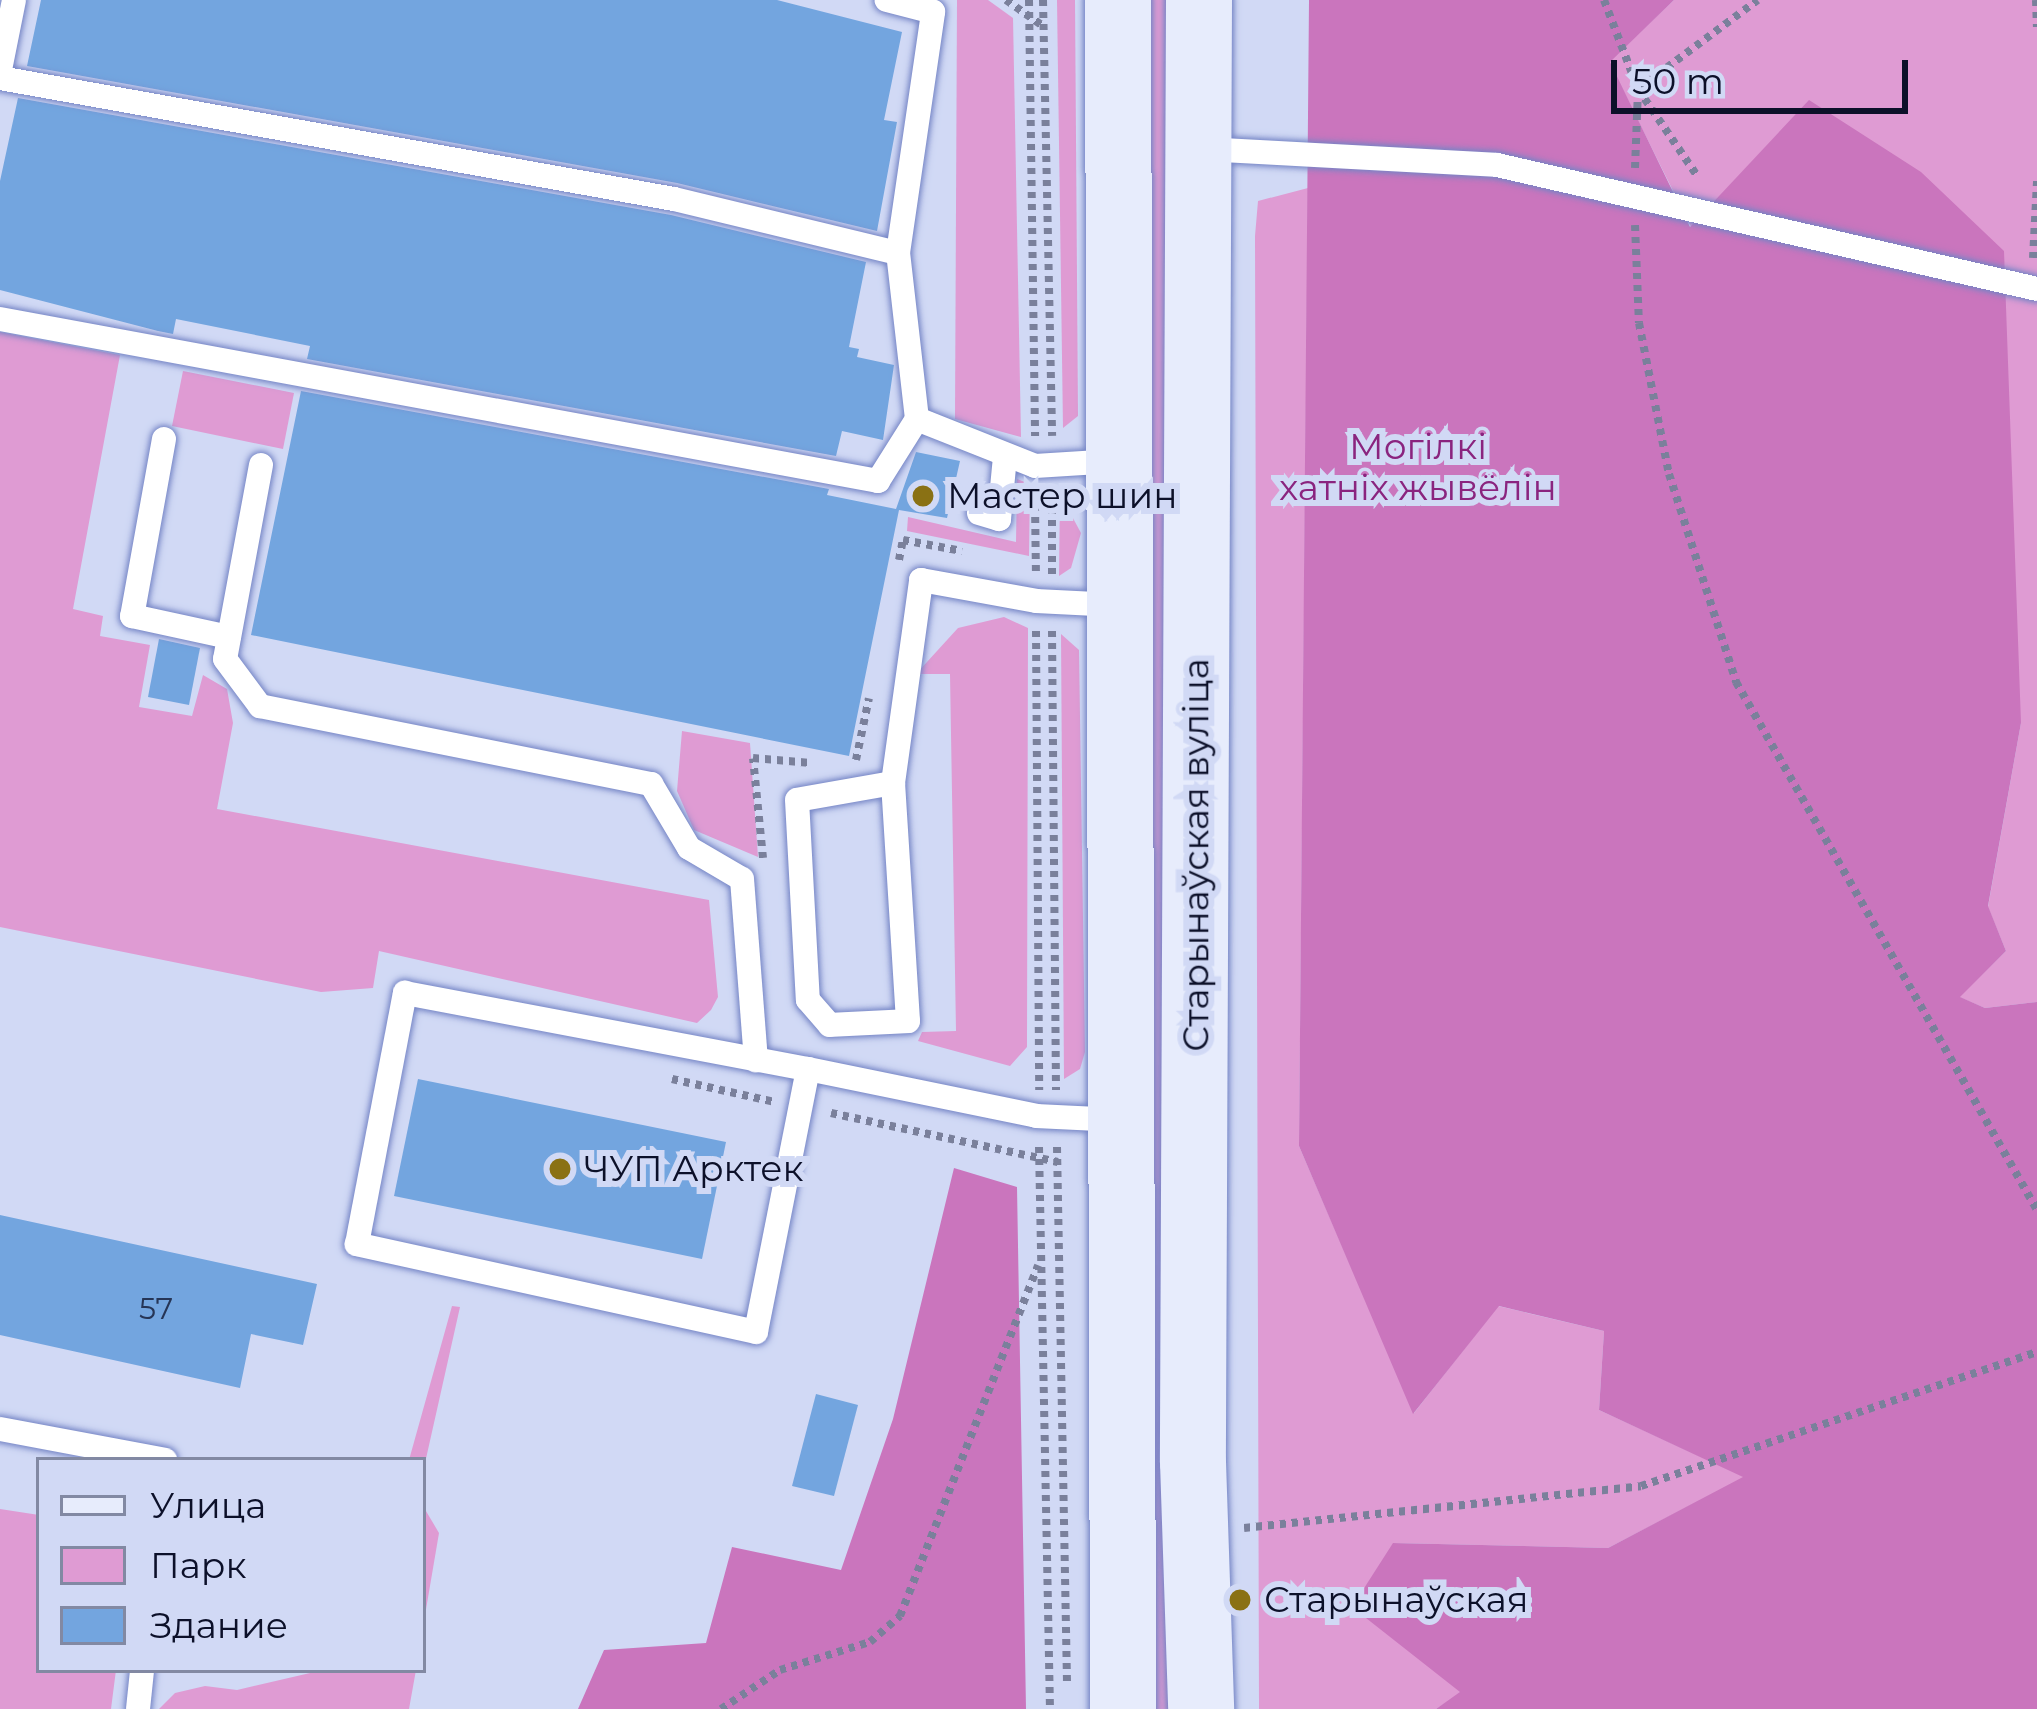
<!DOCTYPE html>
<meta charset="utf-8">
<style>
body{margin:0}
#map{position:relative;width:2037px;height:1709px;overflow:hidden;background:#d1d9f5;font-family:Montserrat,sans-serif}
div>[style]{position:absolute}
.green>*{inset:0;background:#df9bd3}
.forest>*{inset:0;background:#ca75bd}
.building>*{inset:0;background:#73a5df}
.path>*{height:8px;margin-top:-4px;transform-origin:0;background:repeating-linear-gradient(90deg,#7a809b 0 6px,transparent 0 12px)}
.roads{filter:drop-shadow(0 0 3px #7484c5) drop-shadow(0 0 3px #7484c5)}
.lane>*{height:24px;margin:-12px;padding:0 12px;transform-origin:12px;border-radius:12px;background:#fff}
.secondary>*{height:66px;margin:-33px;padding:0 33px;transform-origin:33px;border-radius:33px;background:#e7ecfc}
.dots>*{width:33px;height:33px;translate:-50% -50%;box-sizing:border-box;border:6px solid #d1d9f5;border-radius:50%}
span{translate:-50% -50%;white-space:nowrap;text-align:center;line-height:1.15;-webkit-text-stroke:12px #d1d9f5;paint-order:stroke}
.number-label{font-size:30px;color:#263556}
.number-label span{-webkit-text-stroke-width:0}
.park-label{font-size:36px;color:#8a247f}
.poi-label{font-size:36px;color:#0c1029}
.left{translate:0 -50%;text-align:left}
.street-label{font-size:36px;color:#0c1029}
.legend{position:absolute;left:36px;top:1457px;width:390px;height:216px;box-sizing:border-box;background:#d1d9f5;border:3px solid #8289a3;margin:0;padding:15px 21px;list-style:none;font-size:36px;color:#0c1029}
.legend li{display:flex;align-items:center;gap:24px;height:60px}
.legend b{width:60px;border:3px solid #8289a3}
.scale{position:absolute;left:1611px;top:60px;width:297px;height:54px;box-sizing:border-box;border:6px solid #0c1029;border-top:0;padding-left:15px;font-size:36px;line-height:42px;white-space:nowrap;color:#0c1029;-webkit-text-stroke:9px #d1d9f5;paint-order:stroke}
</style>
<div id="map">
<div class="green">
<i style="clip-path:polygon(957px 0,988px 0,1013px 18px,1021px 437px,955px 419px)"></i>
<i style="clip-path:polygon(1057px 0,1075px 0,1078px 416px,1063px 428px)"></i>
<i style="clip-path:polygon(1141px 0,1167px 0,1170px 1709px,1153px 1709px)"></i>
<i style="clip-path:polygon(1674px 0,2037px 0,2037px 1002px,1985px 1008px,1959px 997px,2006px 951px,1988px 907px,2021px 723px,1691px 227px,1609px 62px)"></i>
<i style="clip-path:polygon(1308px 188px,1299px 1146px,1414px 1413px,1498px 1306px,1604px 1331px,1599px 1410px,1745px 1477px,1608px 1548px,1393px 1543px,1461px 1693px,1436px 1709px,1259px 1709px,1255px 236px,1258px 201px)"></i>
<i style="clip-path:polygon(0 332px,120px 355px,73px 609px,103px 616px,100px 636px,150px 645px,139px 707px,192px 716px,203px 675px,227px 689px,233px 723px,217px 809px,709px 900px,718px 997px,711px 1010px,697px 1023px,379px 951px,373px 988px,321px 992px,0 927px)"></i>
<i style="clip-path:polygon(183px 371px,294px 393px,283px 449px,172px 426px)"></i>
<i style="clip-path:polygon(1017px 479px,1030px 484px,1029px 556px,907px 531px,908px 517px,1016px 542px)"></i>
<i style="clip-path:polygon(1060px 494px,1081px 533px,1071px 568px,1059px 576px)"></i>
<i style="clip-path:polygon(1004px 617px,1028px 628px,1027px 1047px,1010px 1066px,918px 1041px,922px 1032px,956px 1031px,950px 674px,916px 674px,958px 628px)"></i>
<i style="clip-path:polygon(1061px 634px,1079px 650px,1085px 1052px,1080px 1069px,1064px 1079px)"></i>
<i style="clip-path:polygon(682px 731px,750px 743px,758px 857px,694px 830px,677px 791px)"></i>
<i style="clip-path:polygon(452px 1306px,460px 1307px,423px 1472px,423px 1460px,409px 1460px)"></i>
<i style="clip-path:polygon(423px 1506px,439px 1533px,423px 1627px)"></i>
<i style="clip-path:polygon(0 1509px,39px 1515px,39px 1670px,116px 1670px,111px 1709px,0 1709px)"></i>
<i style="clip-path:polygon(323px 1670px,416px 1670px,409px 1709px,159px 1709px,175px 1693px,205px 1686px,237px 1690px)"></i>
</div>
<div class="forest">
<i style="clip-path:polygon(1309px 0,1674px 0,1610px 62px,1690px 227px,1809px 100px,1921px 172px,2004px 251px,2021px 723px,1988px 906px,2006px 951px,1960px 997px,1985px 1008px,2037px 1002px,2037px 1709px,1436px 1709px,1460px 1692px,1352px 1607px,1393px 1543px,1608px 1548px,1743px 1477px,1599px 1410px,1604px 1331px,1499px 1306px,1413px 1414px,1299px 1146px)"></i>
<i style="clip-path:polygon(954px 1168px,1017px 1187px,1026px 1709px,578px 1709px,604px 1650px,706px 1643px,732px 1547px,841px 1570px,893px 1419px)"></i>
</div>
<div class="building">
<i style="clip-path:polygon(41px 0,777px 0,902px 32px,884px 120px,897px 122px,877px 231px,677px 183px,27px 66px)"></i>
<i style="clip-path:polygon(18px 98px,671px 215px,866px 262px,849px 347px,859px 349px,857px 357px,894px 365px,883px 440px,842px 431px,836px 456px,307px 359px,310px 346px,176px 319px,173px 334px,158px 331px,0 290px,0 181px)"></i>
<i style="clip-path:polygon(301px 391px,829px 489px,827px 495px,896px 509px,916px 452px,960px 461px,947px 518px,899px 510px,849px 756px,251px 635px)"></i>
<i style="clip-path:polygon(159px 639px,200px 648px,189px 705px,148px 697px)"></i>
<i style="clip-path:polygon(418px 1079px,726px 1142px,702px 1259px,394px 1196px)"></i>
<i style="clip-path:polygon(0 1215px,317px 1284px,303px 1345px,251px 1334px,240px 1388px,0 1335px)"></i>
<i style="clip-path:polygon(816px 1394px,858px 1405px,834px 1496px,792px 1486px)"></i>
</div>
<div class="path">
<i style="left:1006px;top:0;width:45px;rotate:35.1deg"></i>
<i style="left:1029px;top:0;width:436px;rotate:89.2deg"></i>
<i style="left:1043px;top:0;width:436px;rotate:88.8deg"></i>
<i style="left:1604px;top:0;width:95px;rotate:69.1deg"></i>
<i style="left:1638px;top:89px;width:107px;rotate:55.7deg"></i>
<i style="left:2036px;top:0;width:27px;rotate:88deg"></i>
<i style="left:1635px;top:168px;width:79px;rotate:-87.8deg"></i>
<i style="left:1638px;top:89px;width:149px;rotate:-36.6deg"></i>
<i style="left:1635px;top:225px;width:98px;rotate:87.7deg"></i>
<i style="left:1639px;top:323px;width:154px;rotate:78.8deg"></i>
<i style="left:1669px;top:474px;width:219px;rotate:72.1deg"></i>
<i style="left:1736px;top:682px;width:608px;rotate:60.31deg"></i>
<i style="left:2033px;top:258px;width:77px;rotate:-87deg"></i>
<i style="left:1035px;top:505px;width:69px;rotate:89.2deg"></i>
<i style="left:899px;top:560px;width:20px;rotate:-79deg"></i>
<i style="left:903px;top:540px;width:60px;rotate:10.6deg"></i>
<i style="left:1052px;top:574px;width:81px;rotate:-90deg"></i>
<i style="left:1036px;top:631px;width:459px;rotate:89.6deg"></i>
<i style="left:1052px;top:631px;width:459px;rotate:89.5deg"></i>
<i style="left:856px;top:760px;width:63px;rotate:-78.2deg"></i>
<i style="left:763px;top:858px;width:100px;rotate:-95.7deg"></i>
<i style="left:753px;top:758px;width:58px;rotate:4.9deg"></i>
<i style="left:672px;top:1079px;width:106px;rotate:12.6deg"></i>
<i style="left:831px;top:1113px;width:232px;rotate:12.2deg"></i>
<i style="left:1039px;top:1147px;width:562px;rotate:88.88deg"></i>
<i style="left:1057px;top:1147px;width:537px;rotate:88.93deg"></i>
<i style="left:1244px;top:1528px;width:399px;rotate:-6deg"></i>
<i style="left:1641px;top:1486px;width:418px;rotate:-18.7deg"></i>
<i style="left:721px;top:1709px;width:71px;rotate:-33.5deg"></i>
<i style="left:780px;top:1670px;width:94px;rotate:-17.3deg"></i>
<i style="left:870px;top:1642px;width:40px;rotate:-41deg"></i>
<i style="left:900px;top:1616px;width:377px;rotate:-68.5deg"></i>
</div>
<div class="roads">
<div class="lane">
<i style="left:0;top:70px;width:71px;rotate:-78.7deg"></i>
<i style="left:0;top:78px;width:685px;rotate:10.18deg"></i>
<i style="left:674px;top:199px;width:230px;rotate:13.6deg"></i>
<i style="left:1202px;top:149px;width:295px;rotate:3.1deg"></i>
<i style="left:1497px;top:165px;width:554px;rotate:12.93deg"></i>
<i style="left:0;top:319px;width:893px;rotate:10.45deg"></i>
<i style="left:878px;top:481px;width:73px;rotate:-57.8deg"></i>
<i style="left:917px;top:419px;width:167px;rotate:-96.5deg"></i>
<i style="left:898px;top:253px;width:244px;rotate:-81.7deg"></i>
<i style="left:933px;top:12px;width:48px;rotate:-165.4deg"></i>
<i style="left:917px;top:419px;width:127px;rotate:21.7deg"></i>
<i style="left:1035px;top:466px;width:80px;rotate:-3.6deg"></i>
<i style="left:164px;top:439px;width:180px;rotate:100.2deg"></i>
<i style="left:132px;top:616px;width:99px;rotate:12.2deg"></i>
<i style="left:261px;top:465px;width:197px;rotate:100.5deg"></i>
<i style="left:225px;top:659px;width:59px;rotate:53.3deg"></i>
<i style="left:260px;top:706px;width:399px;rotate:11.3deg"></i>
<i style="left:651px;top:784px;width:74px;rotate:59.3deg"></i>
<i style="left:689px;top:848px;width:61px;rotate:30.3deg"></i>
<i style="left:742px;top:879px;width:182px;rotate:85.6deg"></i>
<i style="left:979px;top:513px;width:21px;rotate:17deg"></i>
<i style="left:999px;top:519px;width:62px;rotate:-84.5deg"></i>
<i style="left:893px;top:783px;width:97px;rotate:170deg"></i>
<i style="left:797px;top:800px;width:200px;rotate:86.9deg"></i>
<i style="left:808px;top:1000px;width:33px;rotate:49deg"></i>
<i style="left:830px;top:1025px;width:78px;rotate:-2.9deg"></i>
<i style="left:908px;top:1021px;width:238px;rotate:-93.6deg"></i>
<i style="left:893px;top:783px;width:205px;rotate:-82.1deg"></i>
<i style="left:921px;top:580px;width:117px;rotate:10.3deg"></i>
<i style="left:1036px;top:601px;width:80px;rotate:2.9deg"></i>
<i style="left:808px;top:1069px;width:268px;rotate:101.2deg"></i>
<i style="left:756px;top:1332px;width:409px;rotate:-167.6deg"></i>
<i style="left:357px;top:1244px;width:256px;rotate:-79.2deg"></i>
<i style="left:405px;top:993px;width:410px;rotate:10.7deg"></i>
<i style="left:808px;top:1069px;width:233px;rotate:11.6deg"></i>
<i style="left:1036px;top:1116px;width:83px;rotate:2.8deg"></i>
<i style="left:0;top:1429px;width:168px;rotate:10.6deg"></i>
<i style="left:138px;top:1709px;width:39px;rotate:-84deg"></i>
</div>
<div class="secondary">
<i style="left:1118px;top:0;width:1709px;rotate:89.83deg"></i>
<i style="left:1199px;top:0;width:1462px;rotate:90.24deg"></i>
<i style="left:1193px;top:1462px;width:247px;rotate:88.1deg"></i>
</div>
</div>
<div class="dots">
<i style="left:923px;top:496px;background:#8a7114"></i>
<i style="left:560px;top:1169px;background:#8a7114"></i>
<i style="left:1240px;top:1600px;background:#8a7114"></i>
</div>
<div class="number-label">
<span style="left:156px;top:1309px">57</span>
</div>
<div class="park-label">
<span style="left:1418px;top:467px">Могілкі<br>хатніх жывёлін</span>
</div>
<div class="poi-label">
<span class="left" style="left:947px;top:496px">Мастер шин</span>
<span class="left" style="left:584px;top:1169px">ЧУП Арктек</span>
<span class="left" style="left:1264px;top:1600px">Старынаўская</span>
</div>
<div class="street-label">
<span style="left:1196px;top:855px;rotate:-90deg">Старынаўская вуліца</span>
</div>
<ul class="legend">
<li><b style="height:15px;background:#e7ecfc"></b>Улица</li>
<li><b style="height:33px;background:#df9bd3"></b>Парк</li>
<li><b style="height:33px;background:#73a5df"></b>Здание</li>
</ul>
<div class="scale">50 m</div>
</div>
